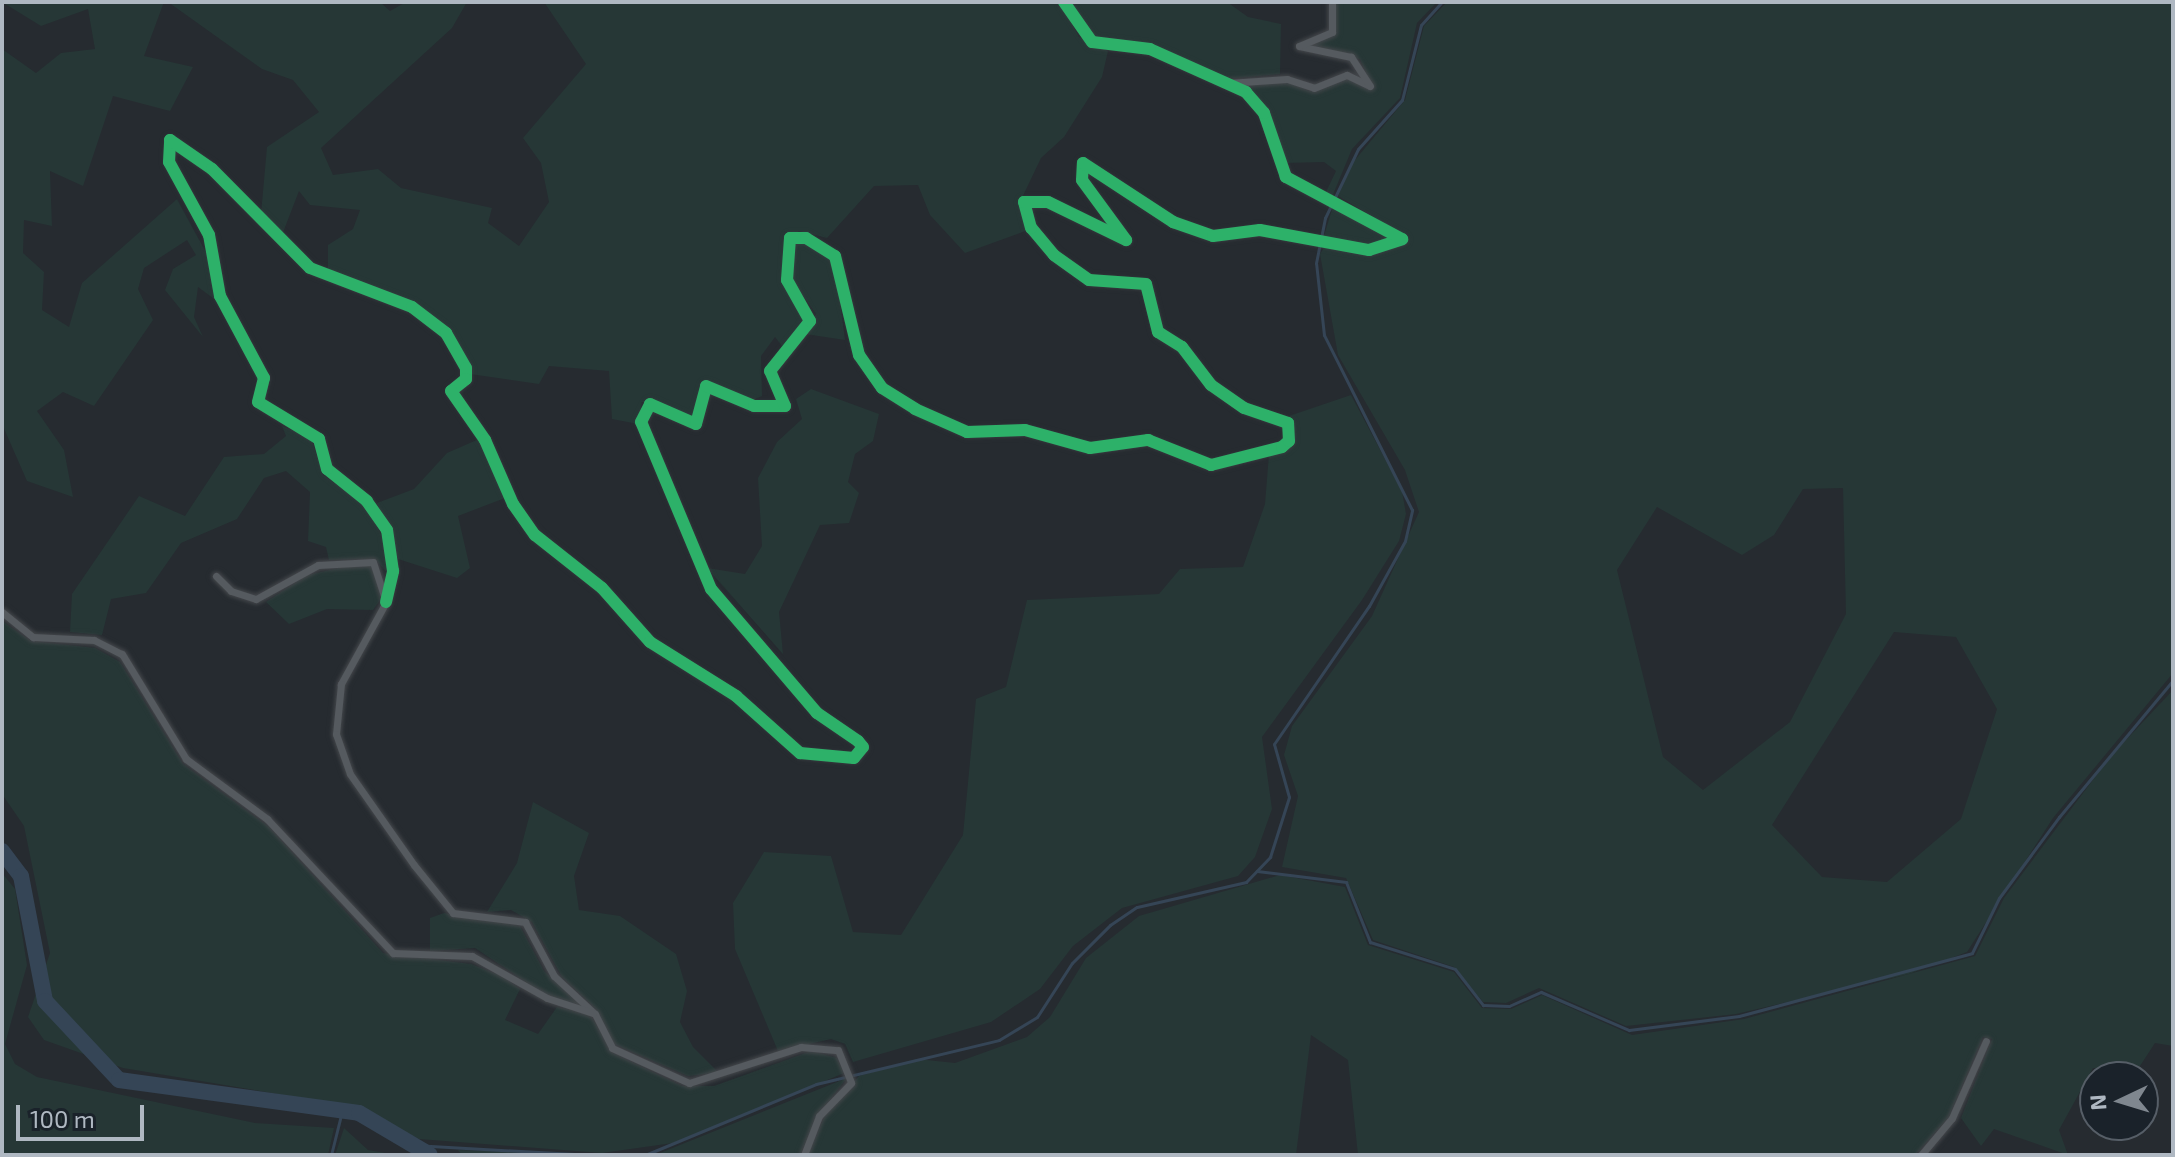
<!DOCTYPE html>
<style>
body{margin:0}
#map{position:relative;width:2175px;height:1157px;overflow:hidden;background:#262b30;font-family:"Exo 2",sans-serif}
div>[style]{position:absolute}
.green>*{inset:0;background:#263736}
.stream>*{height:3px;margin:-1.5px;padding:0 1.5px;transform-origin:1.5px;border-radius:1.5px;background:#354556}
.river>*{height:16px;margin:-8px;padding:0 8px;transform-origin:8px;border-radius:8px;background:#354556}
.roads{filter:drop-shadow(0 0 2px #44474b) drop-shadow(0 0 2px #44474b)}
.street>*{height:7px;margin:-3.5px;padding:0 3.5px;transform-origin:3.5px;border-radius:3.5px;background:#555a5f}
.cycleway>*{height:12px;margin:-6px;padding:0 6px;transform-origin:6px;border-radius:6px;background:#2db169}
span{translate:-50% -50%;white-space:nowrap;text-align:center;line-height:1.15;-webkit-text-stroke:7px #1a222a;paint-order:stroke}
.frame{position:absolute;inset:0;border:4px solid #afb8c2;pointer-events:none}
.north{position:absolute;left:2079px;top:1061px;width:80px;height:80px;box-sizing:border-box;background:#1a222a;border:2px solid #565e67;border-radius:50%;rotate:266deg;font-size:22px;font-weight:700;line-height:32px;text-align:center;color:#afb8c2}
.north::after{content:'';display:block;margin:auto;width:28px;height:36px;background:#7f878f;clip-path:polygon(50% 0,100% 100%,50% 72%,0 100%)}
.scale{position:absolute;left:16px;top:1105px;width:128px;height:36px;box-sizing:border-box;border:4px solid #afb8c2;border-top:0;padding-left:10px;font-size:24px;line-height:28px;white-space:nowrap;color:#afb8c2;-webkit-text-stroke:6px #1a222a;paint-order:stroke}
</style>
<div id="map">
<div class="green">
<i style="clip-path:polygon(2px 2px,164px 2px,144px 56px,193px 67px,170px 111px,113px 96px,83px 186px,50px 171px,52px 226px,24px 220px,23px 253px,44px 272px,42px 310px,69px 327px,82px 283px,177px 199px,208px 256px,217px 301px,198px 287px,194px 317px,203px 337px,165px 290px,173px 269px,196px 255px,187px 240px,144px 268px,138px 289px,153px 320px,94px 406px,63px 392px,37px 411px,64px 450px,73px 497px,27px 481px,2px 424px,2px 49px,36px 73px,61px 53px,95px 49px,88px 9px,41px 26px)"></i>
<i style="clip-path:polygon(168px 2px,380px 2px,390px 11px,406px 2px,467px 2px,452px 28px,321px 148px,333px 175px,378px 169px,401px 188px,492px 208px,488px 223px,519px 246px,549px 202px,541px 163px,523px 138px,586px 64px,544px 2px,1060px 2px,1079px 37px,1108px 51px,1102px 77px,1064px 137px,1041px 158px,1020px 202px,1028px 230px,965px 253px,930px 215px,918px 185px,874px 186px,827px 238px,799px 231px,786px 239px,782px 269px,806px 320px,782px 346px,775px 337px,761px 356px,762px 396px,750px 401px,706px 383px,699px 387px,696px 419px,642px 402px,638px 424px,612px 419px,609px 371px,549px 366px,539px 384px,470px 374px,451px 333px,416px 304px,328px 272px,328px 245px,353px 229px,360px 210px,310px 205px,299px 191px,282px 235px,261px 214px,267px 147px,319px 112px,293px 80px,262px 69px)"></i>
<i style="clip-path:polygon(1069px 2px,1227px 2px,1248px 17px,1281px 24px,1280px 74px,1225px 79px,1163px 50px,1101px 40px,1086px 34px)"></i>
<i style="clip-path:polygon(1334px 2px,1437px 2px,1417px 23px,1400px 98px,1352px 149px,1332px 197px,1325px 194px,1336px 171px,1324px 162px,1285px 163px,1265px 106px,1234px 83px,1292px 83px,1309px 91px,1347px 78px,1372px 87px,1360px 59px,1301px 45px,1335px 30px)"></i>
<i style="clip-path:polygon(evenodd,2173px 2px,2173px 673px,2053px 818px,1967px 952px,1909px 974px,1736px 1014px,1626px 1026px,1539px 988px,1506px 1003px,1483px 1002px,1454px 967px,1373px 940px,1346px 878px,1282px 867px,1298px 796px,1284px 755px,1292px 726px,1372px 616px,1419px 512px,1405px 470px,1338px 355px,1320px 254px,1326px 245px,1371px 252px,1406px 236px,1338px 196px,1350px 166px,1405px 100px,1424px 26px,1446px 3px,2173px 2px,1843px 488px,1846px 614px,1790px 722px,1703px 790px,1663px 757px,1617px 570px,1657px 507px,1742px 555px,1774px 535px,1803px 489px,1843px 488px,2173px 2px,1894px 632px,1956px 637px,1997px 709px,1961px 819px,1887px 882px,1822px 877px,1772px 825px,1894px 632px)"></i>
<i style="clip-path:polygon(1334px 203px,1398px 238px,1368px 246px,1323px 239px)"></i>
<i style="clip-path:polygon(806px 242px,835px 263px,845px 340px,805px 334px,816px 314px,794px 283px,790px 258px,791px 246px)"></i>
<i style="clip-path:polygon(811px 389px,879px 414px,873px 441px,855px 454px,848px 482px,859px 493px,849px 523px,820px 525px,779px 612px,783px 654px,707px 568px,745px 574px,762px 546px,758px 478px,777px 442px,802px 419px,796px 399px)"></i>
<i style="clip-path:polygon(1351px 395px,1402px 491px,1406px 514px,1399px 541px,1362px 600px,1262px 737px,1272px 809px,1255px 857px,1238px 876px,1122px 908px,1073px 946px,1040px 989px,991px 1022px,853px 1062px,845px 1044px,831px 1039px,778px 1051px,735px 949px,733px 903px,764px 852px,831px 856px,853px 932px,901px 935px,963px 835px,976px 699px,1006px 687px,1027px 600px,1159px 594px,1180px 569px,1243px 567px,1265px 504px,1269px 454px,1295px 442px,1289px 416px)"></i>
<i style="clip-path:polygon(282px 426px,311px 438px,323px 475px,366px 506px,383px 538px,389px 575px,375px 559px,329px 560px,326px 547px,308px 541px,310px 492px,286px 471px,264px 478px,237px 519px,181px 543px,146px 593px,111px 599px,102px 635px,70px 632px,72px 594px,139px 496px,185px 516px,224px 457px,264px 454px,286px 436px)"></i>
<i style="clip-path:polygon(479px 439px,505px 498px,458px 516px,470px 568px,457px 578px,398px 559px,377px 503px,414px 489px,447px 453px)"></i>
<i style="clip-path:polygon(357px 564px,371px 566px,383px 596px,373px 610px,327px 609px,289px 624px,266px 602px,307px 575px)"></i>
<i style="clip-path:polygon(2px 621px,31px 641px,95px 648px,120px 662px,183px 764px,269px 827px,383px 953px,471px 964px,502px 976px,520px 989px,505px 1020px,538px 1034px,557px 1007px,580px 1012px,592px 1018px,613px 1053px,682px 1086px,714px 1086px,811px 1051px,837px 1058px,844px 1073px,680px 1142px,602px 1153px,419px 1139px,343px 1105px,123px 1068px,44px 1040px,28px 1017px,50px 953px,24px 826px,2px 794px)"></i>
<i style="clip-path:polygon(2173px 690px,2173px 1046px,2155px 1043px,2138px 1069px,2093px 1068px,2059px 1130px,2068px 1155px,1994px 1129px,1981px 1146px,1961px 1118px,1992px 1039px,1983px 1037px,1948px 1118px,1915px 1155px,1358px 1155px,1348px 1060px,1311px 1035px,1296px 1155px,808px 1155px,826px 1113px,859px 1076px,917px 1059px,955px 1063px,1027px 1037px,1050px 1017px,1086px 958px,1139px 916px,1280px 875px,1345px 887px,1368px 945px,1454px 972px,1482px 1008px,1511px 1009px,1542px 995px,1632px 1035px,1744px 1019px,1975px 956px,2004px 898px,2111px 756px)"></i>
<i style="clip-path:polygon(533px 802px,589px 833px,574px 876px,579px 910px,620px 916px,676px 954px,687px 991px,680px 1022px,693px 1047px,719px 1073px,688px 1076px,614px 1044px,596px 1009px,562px 977px,532px 922px,511px 910px,487px 912px,517px 863px)"></i>
<i style="clip-path:polygon(2px 873px,15px 889px,27px 965px,5px 1044px,15px 1064px,37px 1077px,255px 1123px,334px 1128px,328px 1155px,2px 1155px)"></i>
<i style="clip-path:polygon(444px 913px,520px 926px,544px 971px,584px 1006px,547px 996px,475px 948px,430px 951px,430px 918px)"></i>
<i style="clip-path:polygon(847px 1078px,817px 1116px,800px 1155px,655px 1155px)"></i>
<i style="clip-path:polygon(344px 1128px,368px 1150px,397px 1155px,335px 1155px)"></i>
<i style="clip-path:polygon(458px 1150px,519px 1152px,569px 1155px,462px 1155px)"></i>
</div>
<div class="stream">
<i style="left:1257px;top:871px;width:90px;rotate:7deg"></i>
<i style="left:1346px;top:882px;width:65px;rotate:68.2deg"></i>
<i style="left:1370px;top:942px;width:89px;rotate:17.6deg"></i>
<i style="left:1455px;top:969px;width:46px;rotate:52.1deg"></i>
<i style="left:1483px;top:1005px;width:26px;rotate:2deg"></i>
<i style="left:1509px;top:1006px;width:35px;rotate:-24deg"></i>
<i style="left:1541px;top:992px;width:96px;rotate:23.4deg"></i>
<i style="left:1629px;top:1030px;width:111px;rotate:-7.3deg"></i>
<i style="left:1739px;top:1016px;width:241px;rotate:-15.1deg"></i>
<i style="left:1972px;top:953px;width:61px;rotate:-63.9deg"></i>
<i style="left:1999px;top:898px;width:101px;rotate:-53.5deg"></i>
<i style="left:2059px;top:817px;width:178px;rotate:-50.2deg"></i>
<i style="left:413px;top:1145px;width:180px;rotate:3.2deg"></i>
<i style="left:331px;top:1155px;width:45px;rotate:-76deg"></i>
<i style="left:645px;top:1155px;width:185px;rotate:-22.5deg"></i>
<i style="left:816px;top:1084px;width:188px;rotate:-13.5deg"></i>
<i style="left:999px;top:1040px;width:44px;rotate:-31.2deg"></i>
<i style="left:1037px;top:1017px;width:64px;rotate:-57.1deg"></i>
<i style="left:1072px;top:963px;width:54px;rotate:-45deg"></i>
<i style="left:1110px;top:925px;width:32px;rotate:-34deg"></i>
<i style="left:1137px;top:907px;width:112px;rotate:-12.9deg"></i>
<i style="left:1246px;top:882px;width:35px;rotate:-46deg"></i>
<i style="left:1270px;top:857px;width:63px;rotate:-72.4deg"></i>
<i style="left:1289px;top:797px;width:55px;rotate:-105.8deg"></i>
<i style="left:1274px;top:744px;width:168px;rotate:-55.5deg"></i>
<i style="left:1369px;top:606px;width:74px;rotate:-61deg"></i>
<i style="left:1405px;top:541px;width:32px;rotate:-77deg"></i>
<i style="left:1412px;top:510px;width:196px;rotate:-116.7deg"></i>
<i style="left:1324px;top:335px;width:72px;rotate:-96.3deg"></i>
<i style="left:1316px;top:263px;width:46px;rotate:-78.7deg"></i>
<i style="left:1325px;top:218px;width:76px;rotate:-64.4deg"></i>
<i style="left:1358px;top:149px;width:66px;rotate:-48.1deg"></i>
<i style="left:1402px;top:100px;width:77px;rotate:-75.8deg"></i>
<i style="left:1421px;top:25px;width:31px;rotate:-48deg"></i>
</div>
<div class="river">
<i style="left:2px;top:851px;width:31px;rotate:53deg"></i>
<i style="left:21px;top:876px;width:127px;rotate:79.1deg"></i>
<i style="left:45px;top:1001px;width:108px;rotate:46.9deg"></i>
<i style="left:119px;top:1080px;width:242px;rotate:7.8deg"></i>
<i style="left:359px;top:1113px;width:82px;rotate:30.6deg"></i>
</div>
<div class="roads">
<div class="street">
<i style="left:1228px;top:83px;width:59px;rotate:-3.9deg"></i>
<i style="left:1287px;top:79px;width:28px;rotate:18deg"></i>
<i style="left:1314px;top:88px;width:35px;rotate:-22deg"></i>
<i style="left:1347px;top:75px;width:25px;rotate:26deg"></i>
<i style="left:1370px;top:86px;width:35px;rotate:-123deg"></i>
<i style="left:1351px;top:57px;width:53px;rotate:-168.1deg"></i>
<i style="left:1299px;top:46px;width:36px;rotate:-23deg"></i>
<i style="left:1332px;top:32px;width:30px;rotate:-90deg"></i>
<i style="left:216px;top:576px;width:21px;rotate:45deg"></i>
<i style="left:231px;top:591px;width:26px;rotate:18deg"></i>
<i style="left:256px;top:599px;width:71px;rotate:-28.7deg"></i>
<i style="left:318px;top:565px;width:55px;rotate:-3.1deg"></i>
<i style="left:373px;top:562px;width:42px;rotate:72deg"></i>
<i style="left:386px;top:602px;width:94px;rotate:118.8deg"></i>
<i style="left:341px;top:684px;width:50px;rotate:95.7deg"></i>
<i style="left:336px;top:734px;width:42px;rotate:70.7deg"></i>
<i style="left:350px;top:774px;width:111px;rotate:54.9deg"></i>
<i style="left:414px;top:865px;width:62px;rotate:50.9deg"></i>
<i style="left:453px;top:913px;width:73px;rotate:7.1deg"></i>
<i style="left:525px;top:922px;width:61px;rotate:61.8deg"></i>
<i style="left:554px;top:976px;width:56px;rotate:42.8deg"></i>
<i style="left:595px;top:1014px;width:38px;rotate:63deg"></i>
<i style="left:612px;top:1048px;width:85px;rotate:24.4deg"></i>
<i style="left:689px;top:1083px;width:118px;rotate:-17.8deg"></i>
<i style="left:801px;top:1047px;width:37px;rotate:5deg"></i>
<i style="left:838px;top:1050px;width:35px;rotate:68deg"></i>
<i style="left:851px;top:1083px;width:46px;rotate:134.1deg"></i>
<i style="left:819px;top:1116px;width:42px;rotate:111deg"></i>
<i style="left:386px;top:602px;width:32px;rotate:-77deg"></i>
<i style="left:393px;top:571px;width:41px;rotate:-98.3deg"></i>
<i style="left:387px;top:530px;width:35px;rotate:-125deg"></i>
<i style="left:367px;top:501px;width:51px;rotate:-141.3deg"></i>
<i style="left:327px;top:469px;width:31px;rotate:-105deg"></i>
<i style="left:319px;top:439px;width:71px;rotate:-148.8deg"></i>
<i style="left:258px;top:402px;width:25px;rotate:-76deg"></i>
<i style="left:264px;top:378px;width:93px;rotate:-118.2deg"></i>
<i style="left:220px;top:296px;width:62px;rotate:-100.2deg"></i>
<i style="left:209px;top:235px;width:83px;rotate:-118.7deg"></i>
<i style="left:169px;top:162px;width:22px;rotate:-87deg"></i>
<i style="left:170px;top:140px;width:51px;rotate:34.6deg"></i>
<i style="left:212px;top:169px;width:139px;rotate:45.3deg"></i>
<i style="left:310px;top:268px;width:109px;rotate:20.9deg"></i>
<i style="left:412px;top:307px;width:43px;rotate:37.4deg"></i>
<i style="left:446px;top:333px;width:40px;rotate:60.3deg"></i>
<i style="left:466px;top:368px;width:11px;rotate:90deg"></i>
<i style="left:466px;top:379px;width:19px;rotate:141deg"></i>
<i style="left:451px;top:391px;width:60px;rotate:55.2deg"></i>
<i style="left:485px;top:440px;width:70px;rotate:66.4deg"></i>
<i style="left:513px;top:504px;width:38px;rotate:55deg"></i>
<i style="left:535px;top:535px;width:85px;rotate:38.3deg"></i>
<i style="left:602px;top:588px;width:72px;rotate:48.4deg"></i>
<i style="left:650px;top:642px;width:102px;rotate:32.1deg"></i>
<i style="left:736px;top:696px;width:86px;rotate:41.7deg"></i>
<i style="left:800px;top:753px;width:54px;rotate:5.3deg"></i>
<i style="left:854px;top:758px;width:14px;rotate:-51deg"></i>
<i style="left:863px;top:747px;width:8px;rotate:-130deg"></i>
<i style="left:858px;top:741px;width:50px;rotate:-145.7deg"></i>
<i style="left:817px;top:713px;width:163px;rotate:-130.5deg"></i>
<i style="left:711px;top:589px;width:181px;rotate:-112.7deg"></i>
<i style="left:641px;top:422px;width:20px;rotate:-63deg"></i>
<i style="left:650px;top:404px;width:50px;rotate:23.5deg"></i>
<i style="left:696px;top:424px;width:39px;rotate:-75deg"></i>
<i style="left:706px;top:386px;width:52px;rotate:22.6deg"></i>
<i style="left:754px;top:406px;width:31px"></i>
<i style="left:785px;top:406px;width:38px;rotate:-113deg"></i>
<i style="left:770px;top:371px;width:64px;rotate:-51.3deg"></i>
<i style="left:810px;top:321px;width:47px;rotate:-119.3deg"></i>
<i style="left:787px;top:280px;width:42px;rotate:-85.9deg"></i>
<i style="left:790px;top:238px;width:16px"></i>
<i style="left:806px;top:238px;width:34px;rotate:32deg"></i>
<i style="left:835px;top:256px;width:102px;rotate:76.4deg"></i>
<i style="left:859px;top:355px;width:40px;rotate:55.1deg"></i>
<i style="left:882px;top:388px;width:39px;rotate:32deg"></i>
<i style="left:915px;top:409px;width:57px;rotate:23.9deg"></i>
<i style="left:967px;top:432px;width:58px;rotate:-2deg"></i>
<i style="left:1025px;top:430px;width:67px;rotate:15.5deg"></i>
<i style="left:1090px;top:448px;width:59px;rotate:-7.9deg"></i>
<i style="left:1148px;top:440px;width:68px;rotate:21.6deg"></i>
<i style="left:1211px;top:465px;width:73px;rotate:-14.2deg"></i>
<i style="left:1282px;top:447px;width:9px;rotate:-41deg"></i>
<i style="left:1289px;top:441px;width:18px;rotate:-93deg"></i>
<i style="left:1288px;top:423px;width:46px;rotate:-161.2deg"></i>
<i style="left:1244px;top:408px;width:40px;rotate:-145.1deg"></i>
<i style="left:1211px;top:385px;width:48px;rotate:-127.3deg"></i>
<i style="left:1182px;top:347px;width:28px;rotate:-148deg"></i>
<i style="left:1158px;top:332px;width:49px;rotate:-104deg"></i>
<i style="left:1146px;top:284px;width:57px;rotate:-176deg"></i>
<i style="left:1089px;top:280px;width:43px;rotate:-144.5deg"></i>
<i style="left:1054px;top:255px;width:35px;rotate:-130deg"></i>
<i style="left:1031px;top:228px;width:27px;rotate:-105deg"></i>
<i style="left:1024px;top:202px;width:24px"></i>
<i style="left:1048px;top:202px;width:87px;rotate:26deg"></i>
<i style="left:1126px;top:240px;width:74px;rotate:-126.3deg"></i>
<i style="left:1082px;top:180px;width:17px;rotate:-87deg"></i>
<i style="left:1083px;top:163px;width:108px;rotate:33.2deg"></i>
<i style="left:1173px;top:222px;width:42px;rotate:19.3deg"></i>
<i style="left:1213px;top:236px;width:47px;rotate:-7.3deg"></i>
<i style="left:1260px;top:230px;width:111px;rotate:10.4deg"></i>
<i style="left:1369px;top:250px;width:35px;rotate:-18deg"></i>
<i style="left:1402px;top:239px;width:132px;rotate:-151.9deg"></i>
<i style="left:1286px;top:177px;width:68px;rotate:-109deg"></i>
<i style="left:1264px;top:113px;width:28px;rotate:-131deg"></i>
<i style="left:1246px;top:92px;width:105px;rotate:-155.9deg"></i>
<i style="left:1150px;top:49px;width:58px;rotate:-173.1deg"></i>
<i style="left:1092px;top:42px;width:49px;rotate:-125deg"></i>
<i style="left:2px;top:612px;width:40px;rotate:39deg"></i>
<i style="left:33px;top:637px;width:61px;rotate:2.8deg"></i>
<i style="left:94px;top:640px;width:31px;rotate:27deg"></i>
<i style="left:122px;top:654px;width:123px;rotate:58.6deg"></i>
<i style="left:186px;top:759px;width:101px;rotate:36.5deg"></i>
<i style="left:267px;top:819px;width:184px;rotate:46.8deg"></i>
<i style="left:393px;top:953px;width:79px;rotate:2.2deg"></i>
<i style="left:472px;top:956px;width:86px;rotate:29.2deg"></i>
<i style="left:547px;top:998px;width:48px;rotate:18.1deg"></i>
<i style="left:1921px;top:1155px;width:48px;rotate:-50deg"></i>
<i style="left:1952px;top:1118px;width:84px;rotate:-66.2deg"></i>
</div>
</div>
<div class="cycleway">
<i style="left:386px;top:602px;width:32px;rotate:-77deg"></i>
<i style="left:393px;top:571px;width:41px;rotate:-98.3deg"></i>
<i style="left:387px;top:530px;width:35px;rotate:-125deg"></i>
<i style="left:367px;top:501px;width:51px;rotate:-141.3deg"></i>
<i style="left:327px;top:469px;width:31px;rotate:-105deg"></i>
<i style="left:319px;top:439px;width:71px;rotate:-148.8deg"></i>
<i style="left:258px;top:402px;width:25px;rotate:-76deg"></i>
<i style="left:264px;top:378px;width:93px;rotate:-118.2deg"></i>
<i style="left:220px;top:296px;width:62px;rotate:-100.2deg"></i>
<i style="left:209px;top:235px;width:83px;rotate:-118.7deg"></i>
<i style="left:169px;top:162px;width:22px;rotate:-87deg"></i>
<i style="left:170px;top:140px;width:51px;rotate:34.6deg"></i>
<i style="left:212px;top:169px;width:139px;rotate:45.3deg"></i>
<i style="left:310px;top:268px;width:109px;rotate:20.9deg"></i>
<i style="left:412px;top:307px;width:43px;rotate:37.4deg"></i>
<i style="left:446px;top:333px;width:40px;rotate:60.3deg"></i>
<i style="left:466px;top:368px;width:11px;rotate:90deg"></i>
<i style="left:466px;top:379px;width:19px;rotate:141deg"></i>
<i style="left:451px;top:391px;width:60px;rotate:55.2deg"></i>
<i style="left:485px;top:440px;width:70px;rotate:66.4deg"></i>
<i style="left:513px;top:504px;width:38px;rotate:55deg"></i>
<i style="left:535px;top:535px;width:85px;rotate:38.3deg"></i>
<i style="left:602px;top:588px;width:72px;rotate:48.4deg"></i>
<i style="left:650px;top:642px;width:102px;rotate:32.1deg"></i>
<i style="left:736px;top:696px;width:86px;rotate:41.7deg"></i>
<i style="left:800px;top:753px;width:54px;rotate:5.3deg"></i>
<i style="left:854px;top:758px;width:14px;rotate:-51deg"></i>
<i style="left:863px;top:747px;width:8px;rotate:-130deg"></i>
<i style="left:858px;top:741px;width:50px;rotate:-145.7deg"></i>
<i style="left:817px;top:713px;width:163px;rotate:-130.5deg"></i>
<i style="left:711px;top:589px;width:181px;rotate:-112.7deg"></i>
<i style="left:641px;top:422px;width:20px;rotate:-63deg"></i>
<i style="left:650px;top:404px;width:50px;rotate:23.5deg"></i>
<i style="left:696px;top:424px;width:39px;rotate:-75deg"></i>
<i style="left:706px;top:386px;width:52px;rotate:22.6deg"></i>
<i style="left:754px;top:406px;width:31px"></i>
<i style="left:785px;top:406px;width:38px;rotate:-113deg"></i>
<i style="left:770px;top:371px;width:64px;rotate:-51.3deg"></i>
<i style="left:810px;top:321px;width:47px;rotate:-119.3deg"></i>
<i style="left:787px;top:280px;width:42px;rotate:-85.9deg"></i>
<i style="left:790px;top:238px;width:16px"></i>
<i style="left:806px;top:238px;width:34px;rotate:32deg"></i>
<i style="left:835px;top:256px;width:102px;rotate:76.4deg"></i>
<i style="left:859px;top:355px;width:40px;rotate:55.1deg"></i>
<i style="left:882px;top:388px;width:39px;rotate:32deg"></i>
<i style="left:915px;top:409px;width:57px;rotate:23.9deg"></i>
<i style="left:967px;top:432px;width:58px;rotate:-2deg"></i>
<i style="left:1025px;top:430px;width:67px;rotate:15.5deg"></i>
<i style="left:1090px;top:448px;width:59px;rotate:-7.9deg"></i>
<i style="left:1148px;top:440px;width:68px;rotate:21.6deg"></i>
<i style="left:1211px;top:465px;width:73px;rotate:-14.2deg"></i>
<i style="left:1282px;top:447px;width:9px;rotate:-41deg"></i>
<i style="left:1289px;top:441px;width:18px;rotate:-93deg"></i>
<i style="left:1288px;top:423px;width:46px;rotate:-161.2deg"></i>
<i style="left:1244px;top:408px;width:40px;rotate:-145.1deg"></i>
<i style="left:1211px;top:385px;width:48px;rotate:-127.3deg"></i>
<i style="left:1182px;top:347px;width:28px;rotate:-148deg"></i>
<i style="left:1158px;top:332px;width:49px;rotate:-104deg"></i>
<i style="left:1146px;top:284px;width:57px;rotate:-176deg"></i>
<i style="left:1089px;top:280px;width:43px;rotate:-144.5deg"></i>
<i style="left:1054px;top:255px;width:35px;rotate:-130deg"></i>
<i style="left:1031px;top:228px;width:27px;rotate:-105deg"></i>
<i style="left:1024px;top:202px;width:24px"></i>
<i style="left:1048px;top:202px;width:87px;rotate:26deg"></i>
<i style="left:1126px;top:240px;width:74px;rotate:-126.3deg"></i>
<i style="left:1082px;top:180px;width:17px;rotate:-87deg"></i>
<i style="left:1083px;top:163px;width:108px;rotate:33.2deg"></i>
<i style="left:1173px;top:222px;width:42px;rotate:19.3deg"></i>
<i style="left:1213px;top:236px;width:47px;rotate:-7.3deg"></i>
<i style="left:1260px;top:230px;width:111px;rotate:10.4deg"></i>
<i style="left:1369px;top:250px;width:35px;rotate:-18deg"></i>
<i style="left:1402px;top:239px;width:132px;rotate:-151.9deg"></i>
<i style="left:1286px;top:177px;width:68px;rotate:-109deg"></i>
<i style="left:1264px;top:113px;width:28px;rotate:-131deg"></i>
<i style="left:1246px;top:92px;width:105px;rotate:-155.9deg"></i>
<i style="left:1150px;top:49px;width:58px;rotate:-173.1deg"></i>
<i style="left:1092px;top:42px;width:49px;rotate:-125deg"></i>
</div>
<div class="frame"></div>
<div class="north">N</div>
<div class="scale">100 m</div>
</div>
